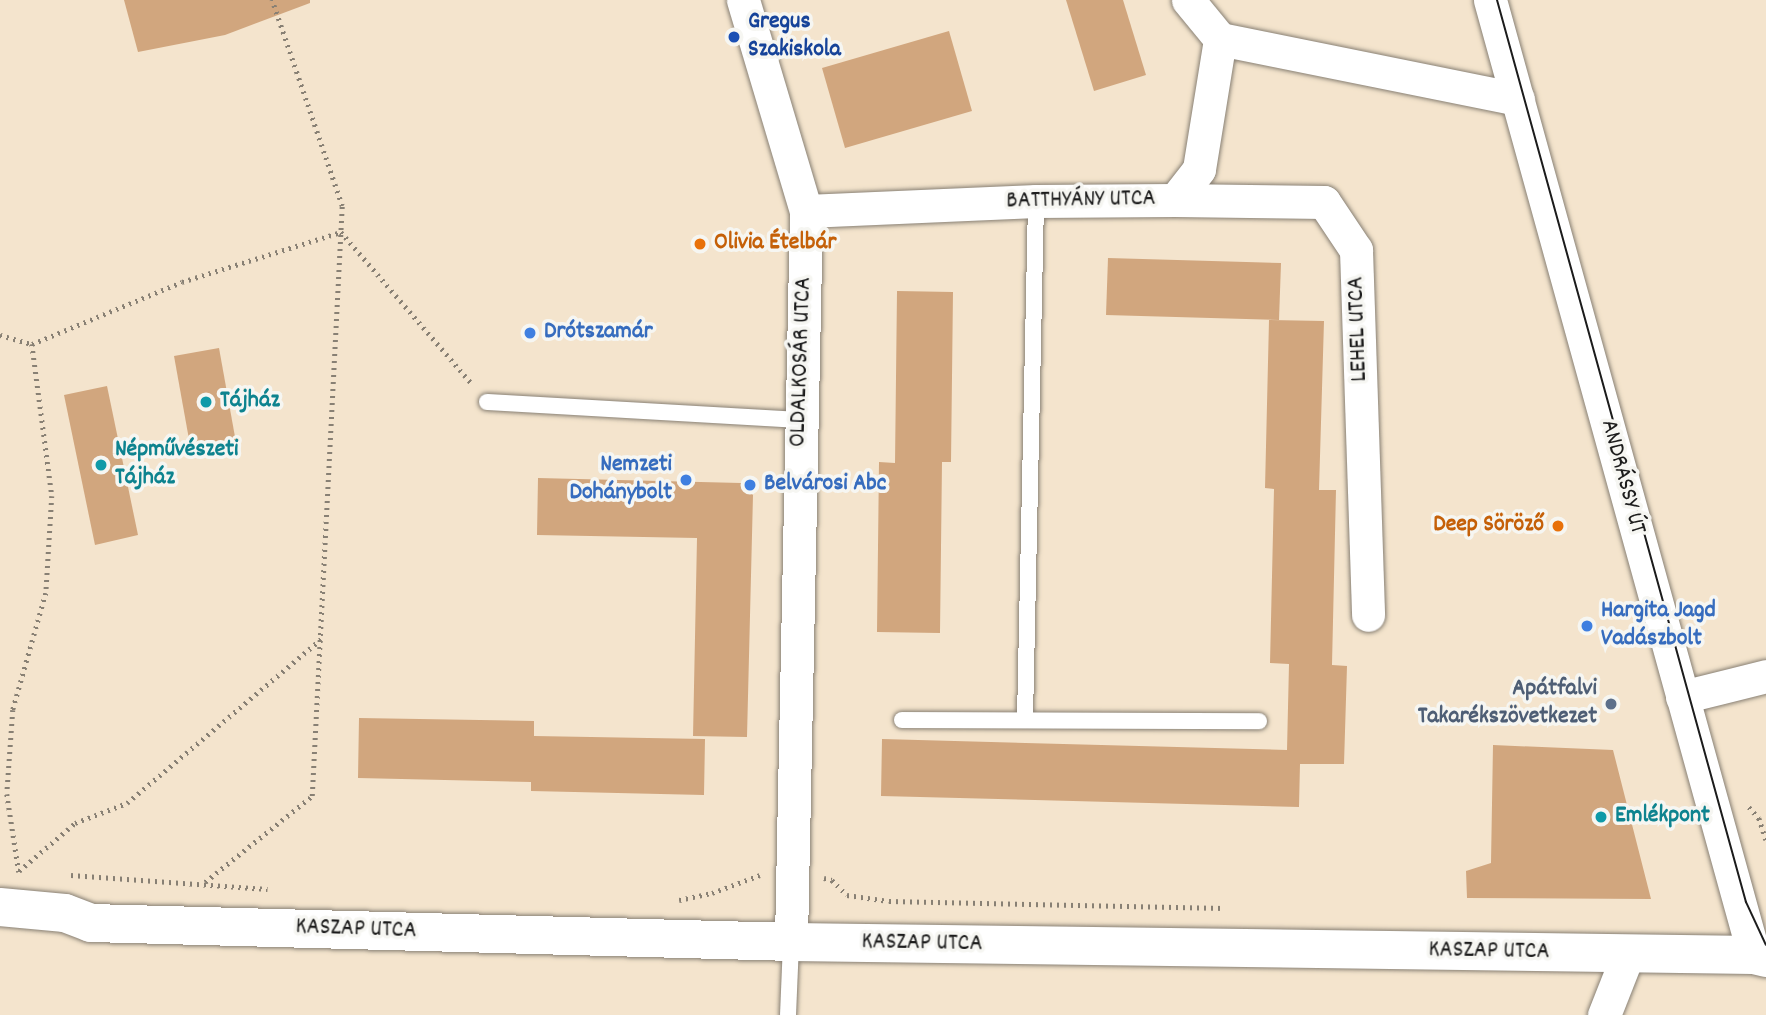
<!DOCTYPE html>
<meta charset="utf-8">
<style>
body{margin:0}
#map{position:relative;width:1766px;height:1015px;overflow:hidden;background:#f4e4cd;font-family:Dekko,sans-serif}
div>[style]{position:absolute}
.building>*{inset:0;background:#d1a67e}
.path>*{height:4.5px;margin-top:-2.25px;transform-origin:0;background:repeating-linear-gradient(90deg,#888074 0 2px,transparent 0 7px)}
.roads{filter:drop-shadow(0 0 2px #888074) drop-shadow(0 0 2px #888074)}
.service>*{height:16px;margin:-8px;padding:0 8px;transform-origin:8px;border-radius:8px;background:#fff}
.minor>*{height:33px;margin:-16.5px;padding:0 16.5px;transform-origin:16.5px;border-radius:16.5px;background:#fff}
.tertiary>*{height:38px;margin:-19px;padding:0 19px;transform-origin:19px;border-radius:19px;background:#fff}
.tram>*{height:2px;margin:-1px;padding:0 1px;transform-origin:1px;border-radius:1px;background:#1c1c1c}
.dots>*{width:19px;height:19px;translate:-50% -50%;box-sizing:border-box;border:4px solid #f6f6f2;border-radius:50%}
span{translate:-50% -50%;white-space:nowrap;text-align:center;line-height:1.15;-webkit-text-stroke:7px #f6f6f2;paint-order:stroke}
.transit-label{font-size:24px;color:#164399;font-weight:700}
.left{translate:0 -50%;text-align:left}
.street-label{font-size:24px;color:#1c1c1c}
.food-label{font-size:24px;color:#c56008;font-weight:700}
.right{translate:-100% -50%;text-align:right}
.shop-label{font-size:24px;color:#366cbe;font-weight:700}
.culture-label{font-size:24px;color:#0d838f;font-weight:700}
.service-label{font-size:24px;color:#4e5e75;font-weight:700}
</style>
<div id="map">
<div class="building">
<i style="clip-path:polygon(124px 0,310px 0,310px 3px,225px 35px,138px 52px)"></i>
<i style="clip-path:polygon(1066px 0,1123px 0,1146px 75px,1094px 91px)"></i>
<i style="clip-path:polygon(949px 31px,972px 111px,845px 148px,822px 68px)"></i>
<i style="clip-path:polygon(1108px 258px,1281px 263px,1279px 320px,1106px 315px)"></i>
<i style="clip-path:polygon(897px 291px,953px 292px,951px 462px,942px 462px,940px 633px,877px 632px,879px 462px,895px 463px)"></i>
<i style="clip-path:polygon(1269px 320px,1324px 321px,1319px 490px,1336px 490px,1332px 665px,1347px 666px,1344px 764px,1300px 764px,1299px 807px,881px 796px,882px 739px,1287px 750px,1289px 664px,1270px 663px,1274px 489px,1265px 488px)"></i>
<i style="clip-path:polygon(219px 348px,237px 448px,192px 456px,174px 356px)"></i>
<i style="clip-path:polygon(107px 386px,138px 535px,95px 545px,64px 395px)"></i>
<i style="clip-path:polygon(538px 478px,741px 483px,753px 495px,747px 737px,693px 736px,697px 538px,537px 535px)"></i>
<i style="clip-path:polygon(359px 718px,534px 721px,534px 736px,705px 739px,704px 795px,531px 791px,531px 782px,358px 778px)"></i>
<i style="clip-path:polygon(1493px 745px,1613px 750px,1651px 899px,1467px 898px,1466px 871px,1491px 863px)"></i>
</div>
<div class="path">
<i style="left:0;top:335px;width:33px;rotate:16deg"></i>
<i style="left:32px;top:344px;width:153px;rotate:82.5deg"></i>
<i style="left:52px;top:496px;width:97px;rotate:93.5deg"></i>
<i style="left:46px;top:593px;width:122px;rotate:105.8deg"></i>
<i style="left:13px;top:710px;width:84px;rotate:94.1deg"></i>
<i style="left:7px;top:794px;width:79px;rotate:81.3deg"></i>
<i style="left:32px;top:344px;width:162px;rotate:-22.5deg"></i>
<i style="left:182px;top:282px;width:167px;rotate:-17.5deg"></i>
<i style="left:341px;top:232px;width:202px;rotate:49.2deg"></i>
<i style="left:1749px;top:807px;width:15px;rotate:48deg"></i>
<i style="left:1759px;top:818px;width:23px;rotate:72deg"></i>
<i style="left:19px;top:871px;width:74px;rotate:-40.6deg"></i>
<i style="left:75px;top:823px;width:56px;rotate:-21deg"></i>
<i style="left:127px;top:803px;width:254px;rotate:-40.2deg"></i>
<i style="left:71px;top:875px;width:197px;rotate:4.1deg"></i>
<i style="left:824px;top:878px;width:8px;rotate:14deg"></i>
<i style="left:832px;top:880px;width:21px;rotate:45deg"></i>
<i style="left:847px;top:895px;width:42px;rotate:8.1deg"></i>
<i style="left:889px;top:901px;width:335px;rotate:1.2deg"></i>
<i style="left:205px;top:882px;width:137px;rotate:-38.8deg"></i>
<i style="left:312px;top:796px;width:591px;rotate:-87.09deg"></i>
<i style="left:342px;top:206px;width:218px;rotate:-108.8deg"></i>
<i style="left:679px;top:900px;width:34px;rotate:-12deg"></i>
<i style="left:712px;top:893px;width:51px;rotate:-20.6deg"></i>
</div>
<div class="roads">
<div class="service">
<i style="left:487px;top:402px;width:314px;rotate:3.3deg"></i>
<i style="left:1025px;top:719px;width:518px;rotate:-88.78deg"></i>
<i style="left:902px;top:720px;width:357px;rotate:0.2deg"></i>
<i style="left:788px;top:1015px;width:73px;rotate:-87.6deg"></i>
</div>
<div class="minor">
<i style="left:743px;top:0;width:220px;rotate:73.4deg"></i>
<i style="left:806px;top:211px;width:731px;rotate:91.18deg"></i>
<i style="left:1188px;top:0;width:50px;rotate:50.6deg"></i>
<i style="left:1490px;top:0;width:991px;rotate:74.55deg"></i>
<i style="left:1175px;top:200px;width:149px;rotate:0.8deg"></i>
<i style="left:1324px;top:202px;width:58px;rotate:56.3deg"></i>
<i style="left:1356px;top:250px;width:365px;rotate:88.1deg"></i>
<i style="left:806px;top:211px;width:230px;rotate:-2.5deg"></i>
<i style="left:1036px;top:201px;width:139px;rotate:-0.4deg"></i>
<i style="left:1175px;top:200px;width:39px;rotate:-52deg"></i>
<i style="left:1199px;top:169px;width:132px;rotate:-80.8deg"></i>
<i style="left:1220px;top:39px;width:304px;rotate:11.4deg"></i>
<i style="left:1682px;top:697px;width:87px;rotate:-14deg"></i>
<i style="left:1604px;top:1015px;width:66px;rotate:-68.5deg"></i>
</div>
<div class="tertiary">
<i style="left:0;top:907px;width:65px;rotate:5.3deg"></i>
<i style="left:65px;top:913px;width:28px;rotate:21deg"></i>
<i style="left:91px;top:923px;width:700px;rotate:1.55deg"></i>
<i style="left:791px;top:942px;width:963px;rotate:0.77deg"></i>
<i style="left:1754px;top:955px;width:12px;rotate:14deg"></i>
</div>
</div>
<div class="tram">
<i style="left:1497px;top:0;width:936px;rotate:74.57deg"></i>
<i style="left:1746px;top:902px;width:47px;rotate:65.1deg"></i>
</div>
<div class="dots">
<i style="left:734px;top:37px;background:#1a4fb4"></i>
<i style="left:700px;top:244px;background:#e8710a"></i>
<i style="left:530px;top:333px;background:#3f7fe0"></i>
<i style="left:206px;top:402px;background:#0f9aa8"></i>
<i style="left:101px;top:465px;background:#0f9aa8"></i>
<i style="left:686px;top:480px;background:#3f7fe0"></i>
<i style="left:750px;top:485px;background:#3f7fe0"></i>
<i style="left:1558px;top:526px;background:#e8710a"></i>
<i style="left:1587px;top:626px;background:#3f7fe0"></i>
<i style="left:1611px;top:704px;background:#5c6f8a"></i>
<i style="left:1601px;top:817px;background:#0f9aa8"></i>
</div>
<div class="transit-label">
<span class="left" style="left:748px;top:37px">Gregus<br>Szakiskola</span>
</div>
<div class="street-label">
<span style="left:1081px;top:201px;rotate:-1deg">BATTHYÁNY UTCA</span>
<span style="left:1359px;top:329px;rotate:-92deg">LEHEL UTCA</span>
<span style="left:802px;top:362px;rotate:-88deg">OLDALKOSÁR UTCA</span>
<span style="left:1622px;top:477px;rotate:75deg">ANDRÁSSY ÚT</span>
<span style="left:356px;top:930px;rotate:2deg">KASZAP UTCA</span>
<span style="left:922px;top:944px;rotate:1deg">KASZAP UTCA</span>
<span style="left:1489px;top:952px;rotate:1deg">KASZAP UTCA</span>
</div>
<div class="food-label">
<span class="left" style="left:714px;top:244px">Olivia Ételbár</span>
<span class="right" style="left:1544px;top:526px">Deep Söröző</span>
</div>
<div class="shop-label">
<span class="left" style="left:544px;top:333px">Drótszamár</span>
<span class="right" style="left:672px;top:480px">Nemzeti<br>Dohánybolt</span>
<span class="left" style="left:764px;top:485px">Belvárosi Abc</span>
<span class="left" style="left:1601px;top:626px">Hargita Jagd<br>Vadászbolt</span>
</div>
<div class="culture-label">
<span class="left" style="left:220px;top:402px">Tájház</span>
<span class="left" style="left:115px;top:465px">Népművészeti<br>Tájház</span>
<span class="left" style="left:1615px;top:817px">Emlékpont</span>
</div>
<div class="service-label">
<span class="right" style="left:1597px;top:704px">Apátfalvi<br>Takarékszövetkezet</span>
</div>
</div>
